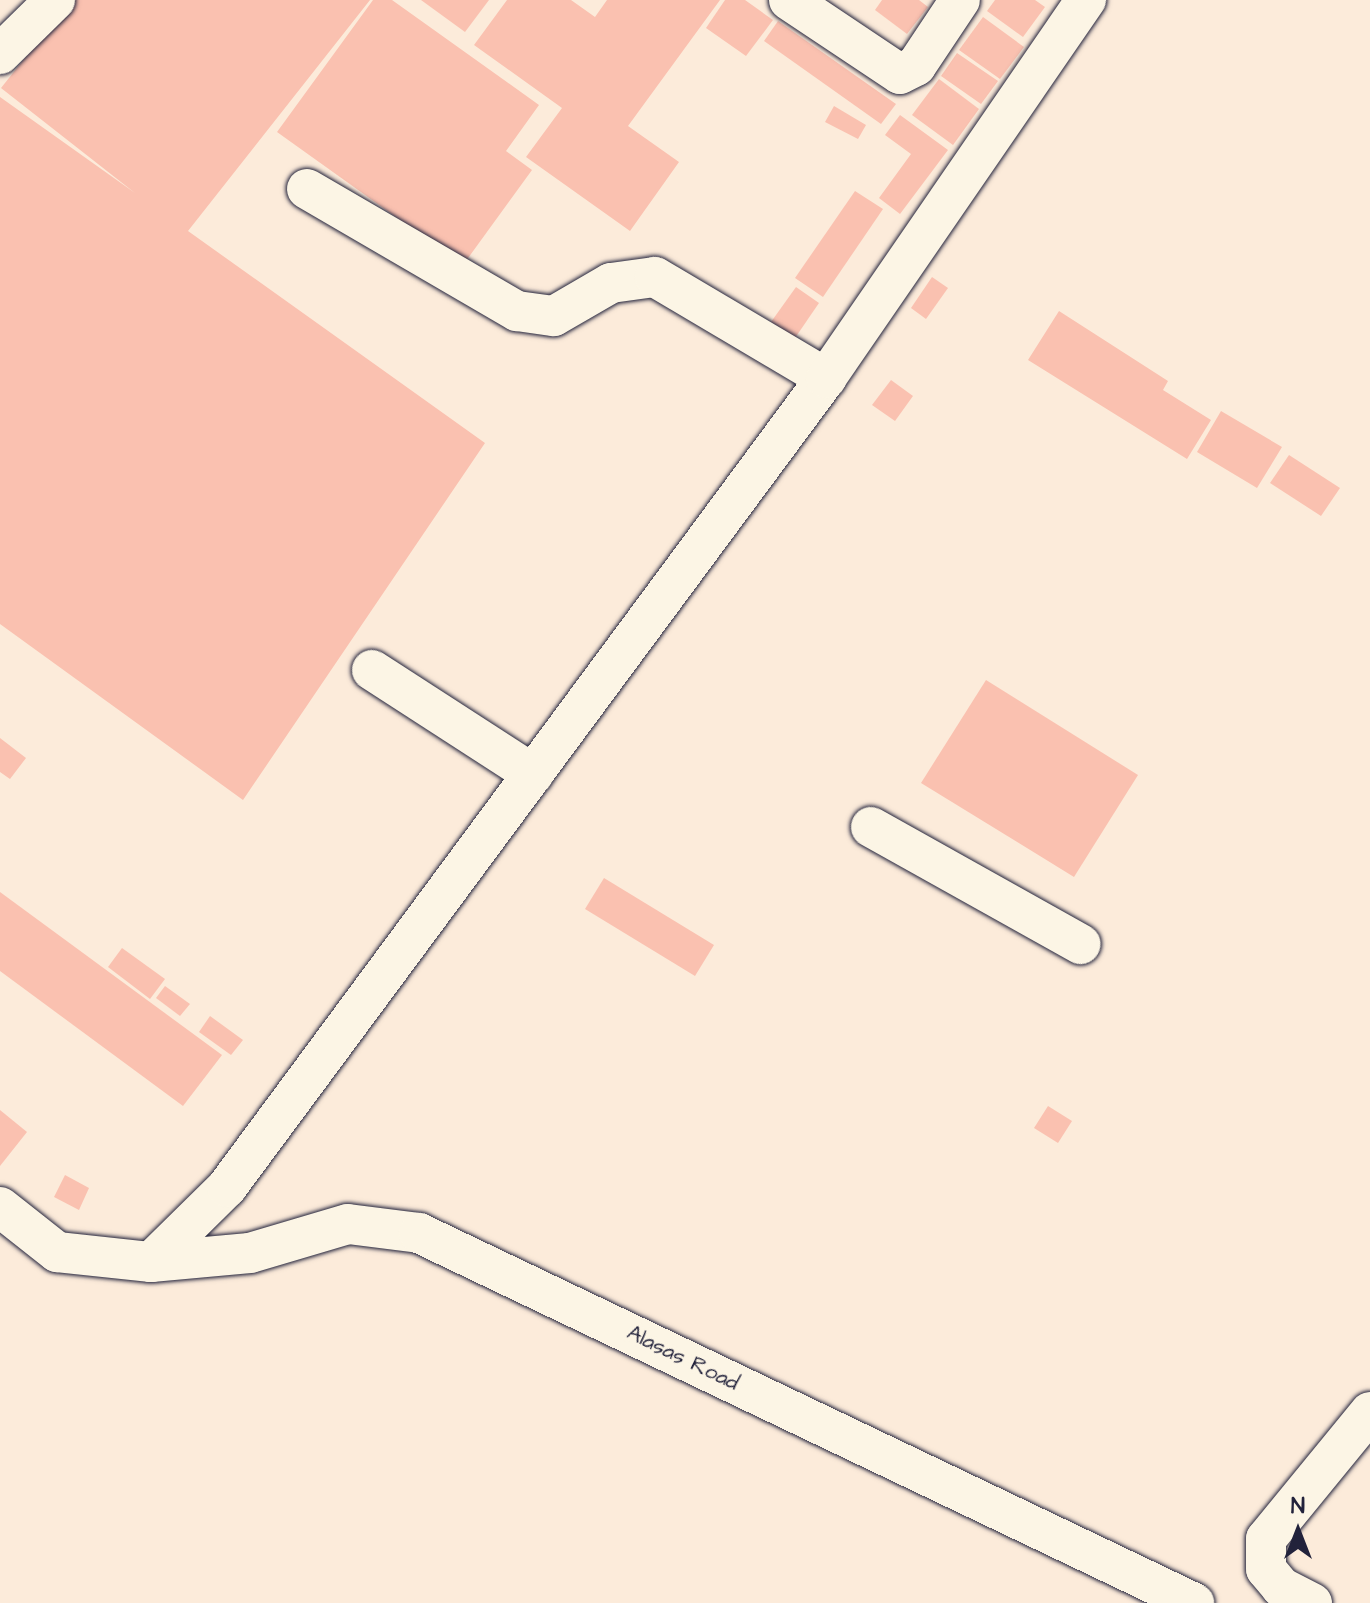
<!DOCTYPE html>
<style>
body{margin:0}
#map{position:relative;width:1370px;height:1603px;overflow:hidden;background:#fcebda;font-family:"Architects Daughter",sans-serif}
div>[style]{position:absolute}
.building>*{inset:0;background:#fac1b0}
.roads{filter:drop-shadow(0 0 2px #22223b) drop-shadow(0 0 2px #22223b)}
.minor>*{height:40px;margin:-20px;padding:0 20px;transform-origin:20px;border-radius:20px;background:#fcf5e5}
span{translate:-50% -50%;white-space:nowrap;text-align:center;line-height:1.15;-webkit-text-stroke:8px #fcf5e5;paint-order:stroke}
.street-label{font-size:22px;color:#22223b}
.north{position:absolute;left:1258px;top:1491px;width:80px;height:80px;-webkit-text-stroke:6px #fcf5e5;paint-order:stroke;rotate:0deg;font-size:22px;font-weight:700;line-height:32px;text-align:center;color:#22223b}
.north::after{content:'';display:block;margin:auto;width:28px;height:36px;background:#22223b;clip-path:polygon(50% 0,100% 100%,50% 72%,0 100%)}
</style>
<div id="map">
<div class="building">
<i style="clip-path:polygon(71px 0,370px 0,188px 231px,485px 443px,243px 800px,0 624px,0 97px,135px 193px,1px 88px)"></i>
<i style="clip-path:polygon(373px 0,392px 0,539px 105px,506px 151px,532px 170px,463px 265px,277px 132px)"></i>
<i style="clip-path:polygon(421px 0,489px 0,465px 32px)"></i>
<i style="clip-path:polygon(507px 0,571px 0,595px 17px,607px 0,720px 0,628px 126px,679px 162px,630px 231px,526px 157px,562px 108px,474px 45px)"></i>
<i style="clip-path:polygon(725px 0,745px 0,773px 20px,746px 56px,706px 28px)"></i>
<i style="clip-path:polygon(882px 0,919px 0,928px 7px,907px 34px,875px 10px)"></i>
<i style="clip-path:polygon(995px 0,1035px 0,1045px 7px,1023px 37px,987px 11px)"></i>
<i style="clip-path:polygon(983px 17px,1024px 47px,1000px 79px,959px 50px)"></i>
<i style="clip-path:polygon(778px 21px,896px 104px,881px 124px,764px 41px)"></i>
<i style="clip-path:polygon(957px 53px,998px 81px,981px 104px,941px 76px)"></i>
<i style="clip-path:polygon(939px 79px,979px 109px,953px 145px,912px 115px)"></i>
<i style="clip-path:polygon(834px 106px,866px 125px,858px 139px,825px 122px)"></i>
<i style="clip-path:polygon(900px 115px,948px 150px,900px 214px,879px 198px,911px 154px,885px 135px)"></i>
<i style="clip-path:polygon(855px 191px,883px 209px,823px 297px,795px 278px)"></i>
<i style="clip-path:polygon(932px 277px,948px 288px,926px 319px,911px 308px)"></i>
<i style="clip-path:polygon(796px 287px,819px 303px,795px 338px,771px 322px)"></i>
<i style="clip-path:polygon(1059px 311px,1168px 381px,1163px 390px,1211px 420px,1187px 459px,1028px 360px)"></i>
<i style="clip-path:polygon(891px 380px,913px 396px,895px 421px,872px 405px)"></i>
<i style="clip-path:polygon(1221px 411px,1282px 447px,1257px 488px,1197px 452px)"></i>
<i style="clip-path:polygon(1289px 455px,1340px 488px,1321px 516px,1270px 483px)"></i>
<i style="clip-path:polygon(986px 680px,1138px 775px,1074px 877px,921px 783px)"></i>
<i style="clip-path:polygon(0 738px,26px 758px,10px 779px,0 772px)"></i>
<i style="clip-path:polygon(604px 878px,714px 945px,695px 976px,585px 909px)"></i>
<i style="clip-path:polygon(0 892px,222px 1055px,183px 1106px,0 971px)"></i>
<i style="clip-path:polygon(122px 948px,165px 979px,150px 999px,108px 967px)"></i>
<i style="clip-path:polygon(165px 986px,190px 1004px,180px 1016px,156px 998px)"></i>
<i style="clip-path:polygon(210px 1016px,243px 1040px,231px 1055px,199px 1032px)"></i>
<i style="clip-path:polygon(1048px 1106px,1072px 1121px,1058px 1143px,1034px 1128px)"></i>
<i style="clip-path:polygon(0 1110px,27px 1132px,0 1166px)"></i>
<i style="clip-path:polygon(65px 1175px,89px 1188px,79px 1210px,54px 1197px)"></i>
</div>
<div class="roads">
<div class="minor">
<i style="left:789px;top:0;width:133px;rotate:33.7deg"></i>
<i style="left:900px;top:74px;width:18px;rotate:-27deg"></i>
<i style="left:916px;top:66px;width:79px;rotate:-56.3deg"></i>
<i style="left:0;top:54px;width:77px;rotate:-44.5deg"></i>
<i style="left:307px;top:189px;width:243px;rotate:30.2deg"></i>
<i style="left:517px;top:311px;width:37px;rotate:8deg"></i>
<i style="left:554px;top:316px;width:66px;rotate:-30.1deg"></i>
<i style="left:611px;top:283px;width:44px;rotate:-7.8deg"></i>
<i style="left:655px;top:277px;width:199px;rotate:30.6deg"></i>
<i style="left:372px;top:670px;width:192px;rotate:32.9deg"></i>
<i style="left:871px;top:827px;width:240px;rotate:29.2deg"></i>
<i style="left:0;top:1207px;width:73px;rotate:38.3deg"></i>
<i style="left:57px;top:1252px;width:95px;rotate:6.1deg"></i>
<i style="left:151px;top:1262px;width:107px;rotate:-44.6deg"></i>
<i style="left:227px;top:1187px;width:1007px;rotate:-53.48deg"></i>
<i style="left:826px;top:378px;width:459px;rotate:-55.5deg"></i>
<i style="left:151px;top:1262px;width:99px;rotate:-5.2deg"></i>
<i style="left:250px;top:1253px;width:102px;rotate:-16.5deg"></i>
<i style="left:348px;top:1224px;width:72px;rotate:7.2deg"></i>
<i style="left:419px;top:1233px;width:859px;rotate:25.52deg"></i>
<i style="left:1312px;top:1603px;width:35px;rotate:-153deg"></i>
<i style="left:1281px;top:1587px;width:23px;rotate:-130deg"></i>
<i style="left:1266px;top:1569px;width:30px;rotate:-90deg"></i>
<i style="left:1266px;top:1539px;width:164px;rotate:-50.7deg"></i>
</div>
</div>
<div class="street-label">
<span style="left:683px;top:1358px;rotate:26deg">Alasas Road</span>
</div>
<div class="north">N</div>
</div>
